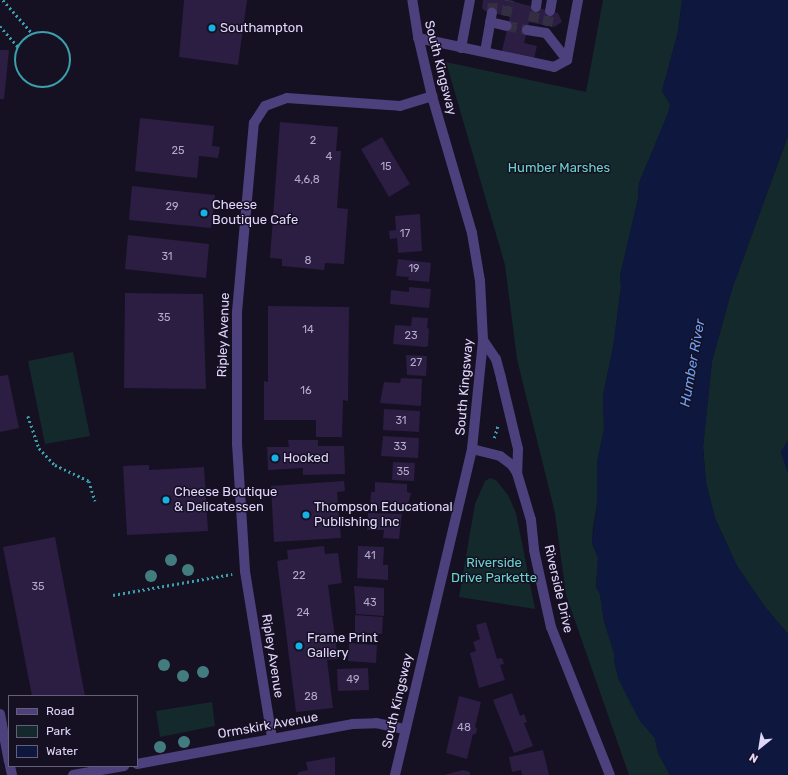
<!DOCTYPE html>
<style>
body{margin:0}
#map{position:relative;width:788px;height:775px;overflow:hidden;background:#161023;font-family:Rubik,sans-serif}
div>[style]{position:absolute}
.green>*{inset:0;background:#14292c}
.water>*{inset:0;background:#0e183e}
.building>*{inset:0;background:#2b1e42}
.minor-tunnel>*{height:10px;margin-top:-5px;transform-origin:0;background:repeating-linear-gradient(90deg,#342e43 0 10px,transparent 0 15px)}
.path>*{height:2.5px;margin-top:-1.25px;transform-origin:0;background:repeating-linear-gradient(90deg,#3aa0ab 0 2px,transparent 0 5px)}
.path>.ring{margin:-1.25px;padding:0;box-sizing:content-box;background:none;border:2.5px solid #3aa0ab;border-radius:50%}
.minor>*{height:10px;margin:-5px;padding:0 5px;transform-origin:5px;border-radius:5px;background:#4c407d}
.trees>*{width:12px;height:12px;margin:-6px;border-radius:50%;background:#437c7f}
.dots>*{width:11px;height:11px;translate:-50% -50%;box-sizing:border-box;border:2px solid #161023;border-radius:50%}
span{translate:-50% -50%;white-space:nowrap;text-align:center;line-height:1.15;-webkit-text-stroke:3px #161023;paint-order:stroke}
.number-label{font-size:11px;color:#b3a8cd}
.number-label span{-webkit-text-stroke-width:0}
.poi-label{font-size:13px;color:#e0d6fb}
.left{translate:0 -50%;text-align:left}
.street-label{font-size:13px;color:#e0d6fb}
.park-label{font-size:13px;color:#68d5ca}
.water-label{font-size:14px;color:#6da0f2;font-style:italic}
.legend{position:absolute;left:8px;top:695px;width:130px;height:72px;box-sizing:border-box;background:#161023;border:1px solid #675f79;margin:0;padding:5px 7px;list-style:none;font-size:12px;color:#e0d6fb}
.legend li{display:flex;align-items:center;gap:8px;height:20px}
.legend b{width:20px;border:1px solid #675f79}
.north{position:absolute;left:740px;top:727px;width:40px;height:40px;-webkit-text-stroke:3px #161023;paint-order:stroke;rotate:210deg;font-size:11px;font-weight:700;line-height:16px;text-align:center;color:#e0d6fb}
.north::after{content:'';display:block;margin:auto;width:14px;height:18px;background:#e0d6fb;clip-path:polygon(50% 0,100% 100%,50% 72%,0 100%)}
</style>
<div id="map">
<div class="green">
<i style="clip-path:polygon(603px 0,682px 0,678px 32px,662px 91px,670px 104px,669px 111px,639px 183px,638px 199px,620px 276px,621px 287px,613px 348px,603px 395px,604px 430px,597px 462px,597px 504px,593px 527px,592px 543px,598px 558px,596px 587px,600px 594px,604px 621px,615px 656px,614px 661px,619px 680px,640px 721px,655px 738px,658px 753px,670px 775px,629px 775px,566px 595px,555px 513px,517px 359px,505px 265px,446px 62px,586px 92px)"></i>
<i style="clip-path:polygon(788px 136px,788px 440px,781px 452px,788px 473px,788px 634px,765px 607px,737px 566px,715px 518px,706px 483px,703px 447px,712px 361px,732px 289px)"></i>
<i style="clip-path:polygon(73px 352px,90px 436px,45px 444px,28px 361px)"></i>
<i style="clip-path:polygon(490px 478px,496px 480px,508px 495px,516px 513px,535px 609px,459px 597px,475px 504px,485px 481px)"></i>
<i style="clip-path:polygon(212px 702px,215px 726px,160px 737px,156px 711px)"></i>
</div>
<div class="water">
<i style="clip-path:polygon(682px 0,788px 0,788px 135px,732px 289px,712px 361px,703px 447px,706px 483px,715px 518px,737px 566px,765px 607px,788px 634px,788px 775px,670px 775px,658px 753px,655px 738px,640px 721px,619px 680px,614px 661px,615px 656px,604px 621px,600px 594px,596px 587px,598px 558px,592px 543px,597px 504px,597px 462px,604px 430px,603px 395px,613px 348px,621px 287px,620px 276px,638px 199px,639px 183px,669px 111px,670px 104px,662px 91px,678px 32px)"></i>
<i style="clip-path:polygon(788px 440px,788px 473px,781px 452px)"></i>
</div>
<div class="building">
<i style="clip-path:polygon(184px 0,247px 0,238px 65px,179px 57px)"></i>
<i style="clip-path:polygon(483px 0,507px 0,558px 13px,562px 22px,554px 27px,529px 22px,524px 43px,537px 46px,534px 59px,502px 51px,510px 17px,485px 11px,482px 8px)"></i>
<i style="clip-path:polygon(0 50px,9px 50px,4px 99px,0 99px)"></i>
<i style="clip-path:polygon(140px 118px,214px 126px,212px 146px,220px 147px,218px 158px,199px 156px,197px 178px,135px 171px)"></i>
<i style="clip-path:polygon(280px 122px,338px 127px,336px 151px,341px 151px,337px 208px,348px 209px,344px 264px,325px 263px,324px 270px,282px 266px,282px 259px,270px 258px)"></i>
<i style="clip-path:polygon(382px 137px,410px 184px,389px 197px,361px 149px)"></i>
<i style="clip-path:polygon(132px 186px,215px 195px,211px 228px,129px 220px)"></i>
<i style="clip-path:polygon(420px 214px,422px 251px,398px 253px,397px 238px,390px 239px,389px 231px,396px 230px,395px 216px)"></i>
<i style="clip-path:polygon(128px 235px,209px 244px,206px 278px,125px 269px)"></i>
<i style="clip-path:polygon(398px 259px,431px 263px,429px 282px,408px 280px,409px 277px,396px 276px)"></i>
<i style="clip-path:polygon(409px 287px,431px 289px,429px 308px,390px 304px,391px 290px,409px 292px)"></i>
<i style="clip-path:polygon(125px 293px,203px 294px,206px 389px,124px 388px)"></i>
<i style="clip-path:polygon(268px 306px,349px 307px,348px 401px,343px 400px,342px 437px,316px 437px,316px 420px,264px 420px,264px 381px,268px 382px)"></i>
<i style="clip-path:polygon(412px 317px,428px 318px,427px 328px,429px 329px,428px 346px,425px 347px,393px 344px,395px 325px,411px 326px)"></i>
<i style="clip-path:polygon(406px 355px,427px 356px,426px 376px,407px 375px)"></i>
<i style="clip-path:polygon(8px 375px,19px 428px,0 432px,0 376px)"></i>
<i style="clip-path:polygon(401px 378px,422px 379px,421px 406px,380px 403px,384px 382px,400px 383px)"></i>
<i style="clip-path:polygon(384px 409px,420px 411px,419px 432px,383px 430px)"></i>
<i style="clip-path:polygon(383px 436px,419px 438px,418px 458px,381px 456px)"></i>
<i style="clip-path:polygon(288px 440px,318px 440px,318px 446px,344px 446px,345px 474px,303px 475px,303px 468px,268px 470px,267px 447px,289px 447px)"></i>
<i style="clip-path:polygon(393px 462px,415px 463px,414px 481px,392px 480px)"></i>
<i style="clip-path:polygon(149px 465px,149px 470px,204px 467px,208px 531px,127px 535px,123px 466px)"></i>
<i style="clip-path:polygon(344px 481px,345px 491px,337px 492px,341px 538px,274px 542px,271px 486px)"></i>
<i style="clip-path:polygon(375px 482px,407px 484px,407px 492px,411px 493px,406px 512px,370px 508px,371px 492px,375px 492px)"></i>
<i style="clip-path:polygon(368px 513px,402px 514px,399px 539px,383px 538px,384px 530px,367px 530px)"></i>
<i style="clip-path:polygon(55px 537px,72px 627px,85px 696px,32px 696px,3px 547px)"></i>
<i style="clip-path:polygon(324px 546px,325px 554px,338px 553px,342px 583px,328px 585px,338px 659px,327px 660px,333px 708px,296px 712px,277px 561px,288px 559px,287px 550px)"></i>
<i style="clip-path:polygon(358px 546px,384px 547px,383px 565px,388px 565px,388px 580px,357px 578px)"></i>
<i style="clip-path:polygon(354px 586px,384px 588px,384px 616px,356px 614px)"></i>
<i style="clip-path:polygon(355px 615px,383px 617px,382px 634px,355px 633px)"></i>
<i style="clip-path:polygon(486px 622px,497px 659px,502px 658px,504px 664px,500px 665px,505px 680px,479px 688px,470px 653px,476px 651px,473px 642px,480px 639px,476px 625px)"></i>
<i style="clip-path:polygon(349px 643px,377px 645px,376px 663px,348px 661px)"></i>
<i style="clip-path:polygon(368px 668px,369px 690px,338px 691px,337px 669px)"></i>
<i style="clip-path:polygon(512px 693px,520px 716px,524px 714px,527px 722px,524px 723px,533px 746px,514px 753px,493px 700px)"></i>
<i style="clip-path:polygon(459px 696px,481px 702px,475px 727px,477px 728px,476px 734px,473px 734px,467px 759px,446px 753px)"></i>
<i style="clip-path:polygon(543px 750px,549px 775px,522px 775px,521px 770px,512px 772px,509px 757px)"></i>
<i style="clip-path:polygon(335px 757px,335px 775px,297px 775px,299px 772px,308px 770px,306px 762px)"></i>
<i style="clip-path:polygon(463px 770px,470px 772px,470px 775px,444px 775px)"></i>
</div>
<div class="minor-tunnel">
<i style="left:492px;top:13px;width:13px;rotate:-86deg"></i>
<i style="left:506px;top:16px;width:16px;rotate:-79deg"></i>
<i style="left:533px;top:22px;width:15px;rotate:-79deg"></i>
<i style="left:507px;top:26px;width:20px;rotate:11deg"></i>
<i style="left:547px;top:26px;width:15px;rotate:-79deg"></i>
</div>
<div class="path">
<i style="left:3px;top:0;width:45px;rotate:48.6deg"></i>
<i style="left:0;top:26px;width:28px;rotate:49deg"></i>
<i class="ring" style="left:15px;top:32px;width:53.5px;height:53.5px"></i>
<i style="left:28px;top:416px;width:34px;rotate:71deg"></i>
<i style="left:39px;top:448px;width:23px;rotate:47deg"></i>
<i style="left:55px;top:465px;width:38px;rotate:25deg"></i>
<i style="left:89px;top:481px;width:21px;rotate:73deg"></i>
<i style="left:494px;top:438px;width:14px;rotate:-73deg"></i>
<i style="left:113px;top:595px;width:121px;rotate:-10deg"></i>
</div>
<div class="minor">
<i style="left:536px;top:7px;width:7px;rotate:-82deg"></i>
<i style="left:550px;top:11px;width:11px;rotate:-80deg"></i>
<i style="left:490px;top:22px;width:17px;rotate:13deg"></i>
<i style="left:527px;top:30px;width:19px;rotate:9deg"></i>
<i style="left:546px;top:33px;width:34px;rotate:52deg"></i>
<i style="left:418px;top:38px;width:139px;rotate:12deg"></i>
<i style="left:554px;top:67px;width:15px;rotate:-28deg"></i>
<i style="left:567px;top:60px;width:61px;rotate:-79.6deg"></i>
<i style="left:461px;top:48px;width:49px;rotate:-79.4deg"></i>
<i style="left:485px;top:52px;width:40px;rotate:-80deg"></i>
<i style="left:483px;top:340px;width:23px;rotate:56deg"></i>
<i style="left:496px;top:359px;width:20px;rotate:75deg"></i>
<i style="left:501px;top:378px;width:73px;rotate:76.5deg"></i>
<i style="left:518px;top:449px;width:24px;rotate:92deg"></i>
<i style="left:472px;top:449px;width:29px;rotate:14deg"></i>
<i style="left:500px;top:456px;width:15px;rotate:37deg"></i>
<i style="left:512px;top:465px;width:9px;rotate:58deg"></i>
<i style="left:517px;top:473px;width:49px;rotate:73.4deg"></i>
<i style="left:531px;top:520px;width:30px;rotate:84deg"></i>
<i style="left:534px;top:550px;width:79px;rotate:77.6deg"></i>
<i style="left:551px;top:627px;width:159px;rotate:68.3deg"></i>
<i style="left:0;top:714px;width:49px;rotate:79.4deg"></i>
<i style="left:272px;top:738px;width:169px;rotate:-99.2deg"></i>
<i style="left:245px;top:571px;width:127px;rotate:-93.6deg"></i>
<i style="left:237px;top:444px;width:132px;rotate:-90deg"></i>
<i style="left:237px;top:312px;width:190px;rotate:-84.9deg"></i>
<i style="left:254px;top:123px;width:20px;rotate:-57deg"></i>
<i style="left:265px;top:106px;width:23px;rotate:-20deg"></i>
<i style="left:287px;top:98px;width:113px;rotate:4deg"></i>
<i style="left:400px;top:106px;width:34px;rotate:-17deg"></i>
<i style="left:137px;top:764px;width:220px;rotate:-10.5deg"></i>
<i style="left:353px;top:724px;width:23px;rotate:-2deg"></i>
<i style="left:376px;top:723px;width:30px;rotate:12deg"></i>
<i style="left:10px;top:766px;width:9px;rotate:77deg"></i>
<i style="left:73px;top:775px;width:52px;rotate:-10deg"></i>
<i style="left:395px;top:775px;width:335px;rotate:-76.7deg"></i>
<i style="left:472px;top:449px;width:110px;rotate:-84.2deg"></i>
<i style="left:483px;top:340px;width:59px;rotate:-92.9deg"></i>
<i style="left:480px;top:281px;width:49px;rotate:-99.5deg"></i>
<i style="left:472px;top:233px;width:143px;rotate:-106.3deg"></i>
<i style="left:432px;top:96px;width:62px;rotate:-103.1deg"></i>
<i style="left:418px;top:36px;width:36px;rotate:-99deg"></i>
</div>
<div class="trees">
<i style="left:171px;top:560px"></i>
<i style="left:188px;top:570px"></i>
<i style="left:151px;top:576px"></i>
<i style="left:164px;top:665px"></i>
<i style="left:203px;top:672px"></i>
<i style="left:183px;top:676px"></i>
<i style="left:184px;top:742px"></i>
<i style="left:160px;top:747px"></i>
</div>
<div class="dots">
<i style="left:212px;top:28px;background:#15b2e8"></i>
<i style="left:204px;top:213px;background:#15b2e8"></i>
<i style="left:275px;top:458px;background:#15b2e8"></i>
<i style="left:166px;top:500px;background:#15b2e8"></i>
<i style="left:306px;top:515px;background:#15b2e8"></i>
<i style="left:299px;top:646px;background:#15b2e8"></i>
</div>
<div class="number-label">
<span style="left:313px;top:141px">2</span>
<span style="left:178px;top:151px">25</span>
<span style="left:329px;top:157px">4</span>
<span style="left:386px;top:167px">15</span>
<span style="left:307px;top:180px">4,6,8</span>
<span style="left:172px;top:207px">29</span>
<span style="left:405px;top:234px">17</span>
<span style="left:167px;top:257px">31</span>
<span style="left:308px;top:261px">8</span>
<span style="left:414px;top:269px">19</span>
<span style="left:164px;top:318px">35</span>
<span style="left:308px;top:330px">14</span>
<span style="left:411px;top:336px">23</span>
<span style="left:416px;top:363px">27</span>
<span style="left:306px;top:391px">16</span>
<span style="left:401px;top:421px">31</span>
<span style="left:400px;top:447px">33</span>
<span style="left:403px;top:472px">35</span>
<span style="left:370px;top:556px">41</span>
<span style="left:299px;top:576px">22</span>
<span style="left:38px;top:587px">35</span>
<span style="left:370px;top:603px">43</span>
<span style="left:303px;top:613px">24</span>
<span style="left:353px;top:680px">49</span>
<span style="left:311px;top:697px">28</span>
<span style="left:464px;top:728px">48</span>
</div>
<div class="poi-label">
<span class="left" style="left:220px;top:28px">Southampton</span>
<span class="left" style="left:212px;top:213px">Cheese<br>Boutique Cafe</span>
<span class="left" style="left:283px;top:458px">Hooked</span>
<span class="left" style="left:174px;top:500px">Cheese Boutique<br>&amp; Delicatessen</span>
<span class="left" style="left:314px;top:515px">Thompson Educational<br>Publishing Inc</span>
<span class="left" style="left:307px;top:646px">Frame Print<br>Gallery</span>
</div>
<div class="street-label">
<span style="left:440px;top:68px;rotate:76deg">South Kingsway</span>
<span style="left:224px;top:335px;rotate:-88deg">Ripley Avenue</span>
<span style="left:465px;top:387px;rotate:-85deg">South Kingsway</span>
<span style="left:558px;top:589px;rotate:77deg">Riverside Drive</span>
<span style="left:272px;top:656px;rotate:81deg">Ripley Avenue</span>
<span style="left:398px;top:701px;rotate:-77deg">South Kingsway</span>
<span style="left:268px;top:726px;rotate:-10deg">Ormskirk Avenue</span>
</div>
<div class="park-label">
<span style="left:559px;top:168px">Humber Marshes</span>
<span style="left:494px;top:571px">Riverside<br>Drive Parkette</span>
</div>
<div class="water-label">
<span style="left:693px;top:363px;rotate:-80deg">Humber River</span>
</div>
<ul class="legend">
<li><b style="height:5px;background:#4c407d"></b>Road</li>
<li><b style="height:11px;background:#14292c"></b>Park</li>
<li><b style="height:11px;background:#0e183e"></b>Water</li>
</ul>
<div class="north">N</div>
</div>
